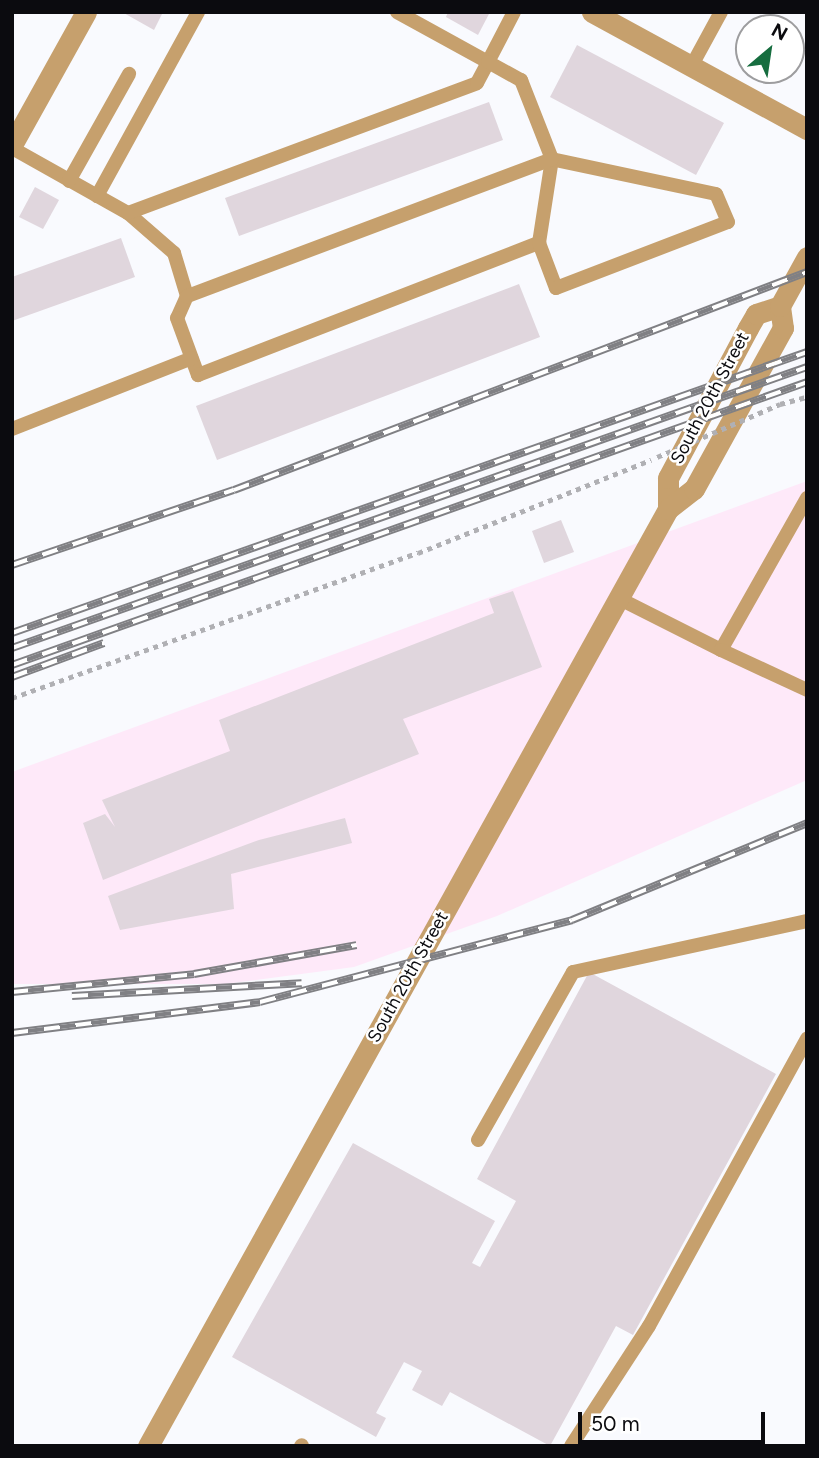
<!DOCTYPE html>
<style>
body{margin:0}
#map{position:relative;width:819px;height:1458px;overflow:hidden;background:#f9fafe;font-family:Figtree,sans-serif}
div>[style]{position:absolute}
.industrial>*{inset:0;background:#fee9f9}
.building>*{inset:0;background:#e0d6dd}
.path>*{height:4.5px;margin-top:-2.25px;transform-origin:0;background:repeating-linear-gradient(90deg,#b0b0b4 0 5px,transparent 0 10px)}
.service>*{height:14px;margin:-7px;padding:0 7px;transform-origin:7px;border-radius:7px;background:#c6a06d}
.minor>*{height:21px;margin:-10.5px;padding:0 10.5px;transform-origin:10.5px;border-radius:10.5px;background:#c6a06d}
.tertiary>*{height:21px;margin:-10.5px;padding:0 10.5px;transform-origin:10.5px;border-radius:10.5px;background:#c6a06d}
.rail>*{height:8px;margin-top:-4px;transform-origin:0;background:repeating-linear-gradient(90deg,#fff 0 16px,#808084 0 32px);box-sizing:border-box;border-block:2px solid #808084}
.path-bridge>*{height:4.5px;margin-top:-2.25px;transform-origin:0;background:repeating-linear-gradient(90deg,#b0b0b4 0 5px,transparent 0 10px)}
span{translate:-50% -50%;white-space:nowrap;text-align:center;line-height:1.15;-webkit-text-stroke:5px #fff;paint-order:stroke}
.street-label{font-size:18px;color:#0b0b0f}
.frame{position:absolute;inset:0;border:14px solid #0b0b0f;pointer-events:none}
.north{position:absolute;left:735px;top:14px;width:70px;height:70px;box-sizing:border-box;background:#fff;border:2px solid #9d9d9f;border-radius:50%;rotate:29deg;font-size:19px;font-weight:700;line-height:28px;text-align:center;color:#0b0b0f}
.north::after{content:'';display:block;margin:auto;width:24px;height:32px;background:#166d3f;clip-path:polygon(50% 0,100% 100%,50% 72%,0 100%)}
.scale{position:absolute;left:578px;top:1412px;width:187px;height:32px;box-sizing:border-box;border:4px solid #0b0b0f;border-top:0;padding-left:9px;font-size:21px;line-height:24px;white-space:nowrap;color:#0b0b0f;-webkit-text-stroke:5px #fff;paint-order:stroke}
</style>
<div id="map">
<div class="industrial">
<i style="clip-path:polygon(807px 481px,807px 780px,497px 916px,354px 967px,225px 984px,12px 984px,12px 772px)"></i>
</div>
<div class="building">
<i style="clip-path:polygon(122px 12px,163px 12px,154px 30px)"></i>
<i style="clip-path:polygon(448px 12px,490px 12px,478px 35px,446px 17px)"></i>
<i style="clip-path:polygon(577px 45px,724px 123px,696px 175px,550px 97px)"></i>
<i style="clip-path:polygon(489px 102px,503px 140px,239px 236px,225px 198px)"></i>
<i style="clip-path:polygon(35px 187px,59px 200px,43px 229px,19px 217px)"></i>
<i style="clip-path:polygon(121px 238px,135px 277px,12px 321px,12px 277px)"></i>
<i style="clip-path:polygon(519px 284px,540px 337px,217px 460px,196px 406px)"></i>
<i style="clip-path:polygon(561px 520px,574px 552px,544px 563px,532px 531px)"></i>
<i style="clip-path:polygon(513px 591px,542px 667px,403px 719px,419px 754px,103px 880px,83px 823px,105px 814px,115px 827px,102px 800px,230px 751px,219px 720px,494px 613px,489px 599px)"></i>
<i style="clip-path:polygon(345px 818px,352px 843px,231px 874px,234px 909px,120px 930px,108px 896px,259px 840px)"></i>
<i style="clip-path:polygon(589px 972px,776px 1074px,633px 1335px,616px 1326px,550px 1446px,450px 1392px,442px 1406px,412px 1390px,422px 1371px,404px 1362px,376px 1413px,386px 1418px,376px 1437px,232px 1357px,353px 1143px,495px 1221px,472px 1263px,480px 1267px,516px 1201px,477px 1179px)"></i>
</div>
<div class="path">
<i style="left:780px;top:404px;width:28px;rotate:-15deg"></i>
<i style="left:12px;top:698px;width:431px;rotate:-19.7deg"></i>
<i style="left:418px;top:553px;width:251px;rotate:-21.8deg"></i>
</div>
<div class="service">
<i style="left:397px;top:12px;width:104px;rotate:28.8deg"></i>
<i style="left:488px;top:62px;width:56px;rotate:-62.5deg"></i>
<i style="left:691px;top:67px;width:63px;rotate:-61.4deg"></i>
<i style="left:12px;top:148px;width:133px;rotate:29.3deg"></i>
<i style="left:128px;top:213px;width:61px;rotate:41deg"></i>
<i style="left:174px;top:253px;width:45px;rotate:73.2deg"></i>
<i style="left:187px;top:296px;width:24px;rotate:114deg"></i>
<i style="left:177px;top:318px;width:61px;rotate:69.8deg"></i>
<i style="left:198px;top:375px;width:366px;rotate:-21.2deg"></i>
<i style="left:69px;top:181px;width:123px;rotate:-60.7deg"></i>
<i style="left:97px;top:196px;width:210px;rotate:-61.2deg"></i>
<i style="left:128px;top:213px;width:372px;rotate:-20.4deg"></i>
<i style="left:477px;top:83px;width:24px;rotate:-62deg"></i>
<i style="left:488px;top:62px;width:38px;rotate:29deg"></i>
<i style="left:521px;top:80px;width:85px;rotate:68.6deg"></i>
<i style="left:552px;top:159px;width:85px;rotate:98.8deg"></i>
<i style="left:539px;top:243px;width:48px;rotate:69.3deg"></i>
<i style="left:556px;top:288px;width:184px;rotate:-21deg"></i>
<i style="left:728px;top:222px;width:30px;rotate:-113deg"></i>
<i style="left:716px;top:194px;width:168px;rotate:-168deg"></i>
<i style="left:552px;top:159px;width:390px;rotate:159.4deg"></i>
<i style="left:12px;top:429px;width:193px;rotate:-21.5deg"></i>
<i style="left:618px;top:598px;width:115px;rotate:26.8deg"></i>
<i style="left:721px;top:650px;width:175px;rotate:-60.5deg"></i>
<i style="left:721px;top:650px;width:95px;rotate:24.9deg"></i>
<i style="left:478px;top:1140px;width:193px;rotate:-60.5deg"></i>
<i style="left:573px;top:972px;width:239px;rotate:-12.3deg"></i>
<i style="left:301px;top:1446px;width:1px;rotate:-45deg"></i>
<i style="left:571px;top:1446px;width:143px;rotate:-57deg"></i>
<i style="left:649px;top:1326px;width:328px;rotate:-61.2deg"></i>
</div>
<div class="minor">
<i style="left:592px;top:12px;width:245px;rotate:28.6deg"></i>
<i style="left:12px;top:145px;width:152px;rotate:-60.9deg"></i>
</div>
<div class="tertiary">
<i style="left:668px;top:509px;width:31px;rotate:-90deg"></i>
<i style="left:668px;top:478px;width:170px;rotate:-61.9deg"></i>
<i style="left:748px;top:328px;width:16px;rotate:-60deg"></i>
<i style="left:756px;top:314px;width:25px;rotate:-18deg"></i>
<i style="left:148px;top:1446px;width:1072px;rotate:-60.97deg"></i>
<i style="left:668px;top:509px;width:33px;rotate:-38deg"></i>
<i style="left:694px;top:489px;width:184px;rotate:-61.1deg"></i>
<i style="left:783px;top:328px;width:22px;rotate:-98deg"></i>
<i style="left:780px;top:306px;width:56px;rotate:-61.1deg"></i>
</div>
<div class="rail">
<i style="left:12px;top:565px;width:234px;rotate:-18.7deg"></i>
<i style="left:234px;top:490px;width:613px;rotate:-20.83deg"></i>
<i style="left:12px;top:633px;width:843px;rotate:-19.47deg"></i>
<i style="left:12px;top:648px;width:843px;rotate:-19.47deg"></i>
<i style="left:12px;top:665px;width:844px;rotate:-19.59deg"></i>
<i style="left:12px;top:677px;width:98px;rotate:-20.3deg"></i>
<i style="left:12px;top:992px;width:183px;rotate:-5.6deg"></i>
<i style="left:194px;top:974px;width:165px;rotate:-10.1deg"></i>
<i style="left:72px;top:996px;width:230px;rotate:-3.2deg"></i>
<i style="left:12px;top:1033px;width:250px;rotate:-7.1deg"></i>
<i style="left:260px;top:1002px;width:323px;rotate:-14.7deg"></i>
<i style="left:572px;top:920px;width:254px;rotate:-22.4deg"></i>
</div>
<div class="path-bridge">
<i style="left:657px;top:457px;width:134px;rotate:-23.3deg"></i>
</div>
<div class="street-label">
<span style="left:710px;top:398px;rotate:-62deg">South 20th Street</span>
<span style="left:408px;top:977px;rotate:-61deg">South 20th Street</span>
</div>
<div class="frame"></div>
<div class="north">N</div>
<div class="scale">50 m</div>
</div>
